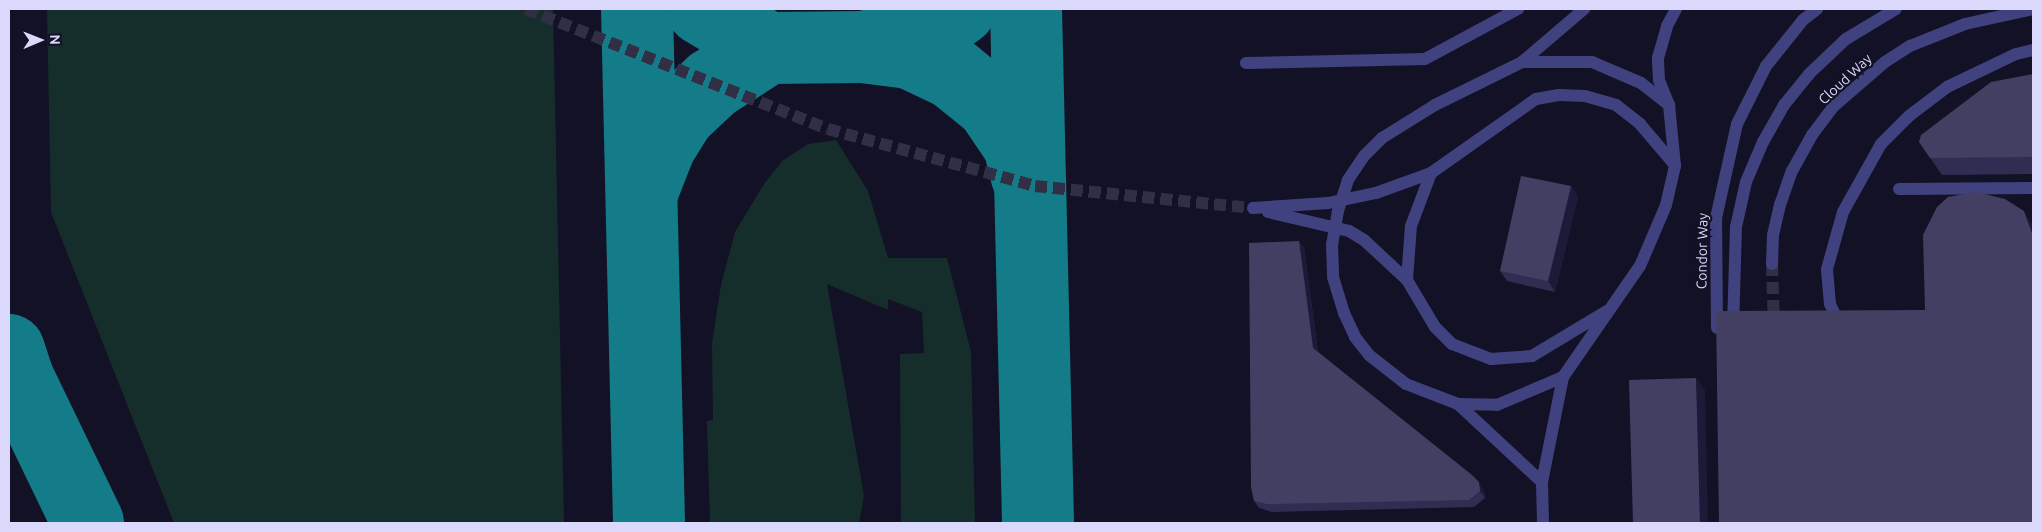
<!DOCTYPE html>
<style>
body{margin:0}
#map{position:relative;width:2042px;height:532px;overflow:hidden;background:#131125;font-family:Ubuntu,sans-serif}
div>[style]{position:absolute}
.green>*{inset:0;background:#152e2c}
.taxiway>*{height:72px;margin:-36px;padding:0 36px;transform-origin:36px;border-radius:36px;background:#147b88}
.minor-tunnel>*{height:12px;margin-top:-6px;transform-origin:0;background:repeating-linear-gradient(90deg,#312f45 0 12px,transparent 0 18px)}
.minor>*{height:12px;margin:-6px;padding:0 6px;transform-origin:6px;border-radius:6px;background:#404280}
.minor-bridge>*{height:12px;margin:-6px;padding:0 6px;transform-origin:6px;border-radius:6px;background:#404280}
.wall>*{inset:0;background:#312c51}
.shaded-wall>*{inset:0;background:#1d1938}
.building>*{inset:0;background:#433f63}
span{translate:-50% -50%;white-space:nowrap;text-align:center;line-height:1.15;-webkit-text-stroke:4.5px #131125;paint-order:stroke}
.street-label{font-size:14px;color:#dad9fc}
.frame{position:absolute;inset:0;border:10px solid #dad9fc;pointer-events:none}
.north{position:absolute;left:15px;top:15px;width:50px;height:50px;-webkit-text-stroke:4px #131125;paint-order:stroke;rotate:89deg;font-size:14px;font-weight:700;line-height:20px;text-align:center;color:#dad9fc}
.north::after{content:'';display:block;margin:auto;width:18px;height:22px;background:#dad9fc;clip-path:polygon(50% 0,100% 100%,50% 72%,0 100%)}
</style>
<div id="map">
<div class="green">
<i style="clip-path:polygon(47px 9px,553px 9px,564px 523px,174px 523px,51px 212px)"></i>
<i style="clip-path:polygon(836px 140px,868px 191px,888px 258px,947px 258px,971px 352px,975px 523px,901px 523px,900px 354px,924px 353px,922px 312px,888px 299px,888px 310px,827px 284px,864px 496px,859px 523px,710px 523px,707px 421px,713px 420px,712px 344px,721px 285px,735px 232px,764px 184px,782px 161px,808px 144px)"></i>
</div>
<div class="taxiway">
<i style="left:637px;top:9px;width:514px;rotate:88.66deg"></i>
<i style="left:702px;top:9px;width:77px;rotate:30.6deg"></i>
<i style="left:1026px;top:9px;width:514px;rotate:88.66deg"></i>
<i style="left:863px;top:47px;width:47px;rotate:7.3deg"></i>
<i style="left:910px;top:53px;width:49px;rotate:25.5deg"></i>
<i style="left:954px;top:74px;width:49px;rotate:39.2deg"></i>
<i style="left:992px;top:105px;width:48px;rotate:56deg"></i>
<i style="left:1019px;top:145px;width:33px;rotate:76deg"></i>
<i style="left:642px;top:192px;width:49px;rotate:-68.6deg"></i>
<i style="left:660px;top:146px;width:36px;rotate:-58deg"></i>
<i style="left:679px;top:115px;width:45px;rotate:-43.2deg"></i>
<i style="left:712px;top:84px;width:67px;rotate:-32.7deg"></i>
<i style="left:768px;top:48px;width:95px;rotate:-0.6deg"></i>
<i style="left:863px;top:47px;width:68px;rotate:-13.6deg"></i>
<i style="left:929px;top:31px;width:38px;rotate:-35deg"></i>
<i style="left:9px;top:350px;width:29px;rotate:72deg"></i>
<i style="left:18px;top:378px;width:161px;rotate:64.2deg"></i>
</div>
<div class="minor-tunnel">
<i style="left:526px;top:9px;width:325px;rotate:21.7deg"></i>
<i style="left:828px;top:129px;width:215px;rotate:15.4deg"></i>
<i style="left:1035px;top:186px;width:219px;rotate:5.8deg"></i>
<i style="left:1772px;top:264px;width:62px;rotate:88.2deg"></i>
</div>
<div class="minor">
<i style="left:1522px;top:62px;width:82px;rotate:-40.5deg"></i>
<i style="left:1246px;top:63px;width:179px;rotate:-1.3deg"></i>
<i style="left:1425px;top:59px;width:106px;rotate:-28.3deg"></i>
<i style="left:1382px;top:138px;width:62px;rotate:-31.9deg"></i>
<i style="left:1435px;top:105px;width:97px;rotate:-26.3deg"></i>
<i style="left:1522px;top:62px;width:70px"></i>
<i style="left:1592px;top:62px;width:53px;rotate:23.2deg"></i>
<i style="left:1641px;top:83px;width:36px;rotate:38deg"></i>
<i style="left:1899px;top:189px;width:134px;rotate:-0.4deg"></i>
<i style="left:1253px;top:208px;width:75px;rotate:-3.8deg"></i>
<i style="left:1328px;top:203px;width:49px;rotate:-11.8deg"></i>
<i style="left:1376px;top:193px;width:59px;rotate:-20deg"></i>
<i style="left:1431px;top:173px;width:128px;rotate:-35.2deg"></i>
<i style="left:1536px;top:99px;width:23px;rotate:-10deg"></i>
<i style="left:1559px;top:95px;width:26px;rotate:2deg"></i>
<i style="left:1585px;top:96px;width:32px;rotate:16deg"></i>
<i style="left:1616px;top:105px;width:31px;rotate:38deg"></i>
<i style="left:1640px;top:124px;width:54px;rotate:49.5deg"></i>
<i style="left:1268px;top:212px;width:83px;rotate:13.2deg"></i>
<i style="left:1349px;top:231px;width:17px;rotate:31deg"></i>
<i style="left:1364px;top:240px;width:59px;rotate:42.9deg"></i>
<i style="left:1407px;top:280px;width:55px;rotate:59.2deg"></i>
<i style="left:1435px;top:327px;width:24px;rotate:45deg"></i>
<i style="left:1452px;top:344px;width:42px;rotate:21deg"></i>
<i style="left:1491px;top:359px;width:41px;rotate:-4.2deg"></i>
<i style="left:1532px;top:356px;width:87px;rotate:-31deg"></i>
<i style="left:1772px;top:264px;width:29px;rotate:-88deg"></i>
<i style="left:1773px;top:235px;width:31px;rotate:-77deg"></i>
<i style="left:1780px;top:205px;width:36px;rotate:-71deg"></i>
<i style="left:1792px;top:171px;width:41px;rotate:-60.9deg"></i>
<i style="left:1812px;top:135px;width:36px;rotate:-53deg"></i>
<i style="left:1834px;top:106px;width:67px;rotate:-40.8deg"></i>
<i style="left:1885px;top:62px;width:30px;rotate:-33deg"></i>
<i style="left:1910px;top:46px;width:59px;rotate:-21.8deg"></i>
<i style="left:1965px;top:24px;width:70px;rotate:-12.4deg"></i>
<i style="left:1407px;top:280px;width:54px;rotate:-85.8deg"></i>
<i style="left:1411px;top:226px;width:57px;rotate:-69.3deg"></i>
<i style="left:1839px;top:324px;width:22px;rotate:-114deg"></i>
<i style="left:1830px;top:304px;width:35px;rotate:-95deg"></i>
<i style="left:1827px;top:269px;width:59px;rotate:-74.3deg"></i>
<i style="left:1843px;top:212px;width:78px;rotate:-60.8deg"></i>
<i style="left:1881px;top:144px;width:40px;rotate:-45deg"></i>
<i style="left:1909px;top:116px;width:48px;rotate:-37.3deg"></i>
<i style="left:1947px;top:87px;width:76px;rotate:-25.6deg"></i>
<i style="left:2016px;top:54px;width:17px;rotate:-13deg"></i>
<i style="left:1717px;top:328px;width:110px;rotate:-90.5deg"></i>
<i style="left:1716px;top:218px;width:96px;rotate:-77.4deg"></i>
<i style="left:1737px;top:124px;width:65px;rotate:-63.4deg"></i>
<i style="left:1766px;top:66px;width:59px;rotate:-51.2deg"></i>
<i style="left:1803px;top:20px;width:18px;rotate:-38deg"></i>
<i style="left:1458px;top:404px;width:39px;rotate:1deg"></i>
<i style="left:1497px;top:405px;width:72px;rotate:-23deg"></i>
<i style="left:1563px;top:377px;width:135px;rotate:-55.3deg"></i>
<i style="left:1640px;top:266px;width:66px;rotate:-66.9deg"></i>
<i style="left:1666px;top:205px;width:40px;rotate:-77deg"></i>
<i style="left:1675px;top:166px;width:61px;rotate:-95.6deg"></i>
<i style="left:1669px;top:105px;width:27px;rotate:-112deg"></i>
<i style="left:1659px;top:80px;width:22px;rotate:-93deg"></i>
<i style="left:1658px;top:58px;width:33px;rotate:-74deg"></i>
<i style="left:1667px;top:26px;width:19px;rotate:-62deg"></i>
<i style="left:1458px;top:404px;width:115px;rotate:42.9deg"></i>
<i style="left:1542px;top:482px;width:107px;rotate:-78.7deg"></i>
<i style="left:1542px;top:482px;width:41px;rotate:88.6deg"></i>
</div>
<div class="minor-bridge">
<i style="left:1382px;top:138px;width:25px;rotate:135deg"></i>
<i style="left:1364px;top:156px;width:29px;rotate:124deg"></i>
<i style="left:1348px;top:180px;width:33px;rotate:108deg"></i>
<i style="left:1338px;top:211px;width:34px;rotate:100deg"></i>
<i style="left:1332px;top:244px;width:33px;rotate:88deg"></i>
<i style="left:1333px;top:277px;width:38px;rotate:73deg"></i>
<i style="left:1344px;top:313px;width:26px;rotate:65deg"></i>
<i style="left:1355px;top:337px;width:23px;rotate:52deg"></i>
<i style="left:1369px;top:355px;width:47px;rotate:38.1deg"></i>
<i style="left:1406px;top:384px;width:56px;rotate:21deg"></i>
<i style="left:1733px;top:328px;width:101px;rotate:-88.3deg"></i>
<i style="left:1736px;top:227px;width:46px;rotate:-77.5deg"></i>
<i style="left:1746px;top:182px;width:43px;rotate:-67deg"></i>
<i style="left:1763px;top:142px;width:43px;rotate:-60.4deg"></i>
<i style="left:1784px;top:105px;width:40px;rotate:-51deg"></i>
<i style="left:1809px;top:74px;width:51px;rotate:-43.4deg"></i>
<i style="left:1846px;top:39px;width:58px;rotate:-31deg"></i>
</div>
<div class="wall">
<i style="clip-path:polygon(2033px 74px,2033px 174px,1942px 175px,1919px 142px)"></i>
<i style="clip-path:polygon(1571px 186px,1578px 197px,1555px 292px,1507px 281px,1500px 271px)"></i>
<i style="clip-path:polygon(1299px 241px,1304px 248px,1318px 352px,1484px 490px,1485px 498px,1474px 507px,1272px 512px,1259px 508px,1254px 501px)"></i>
</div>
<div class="shaded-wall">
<i style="clip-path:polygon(1571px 186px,1578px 197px,1555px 292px,1548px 281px)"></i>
<i style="clip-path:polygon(2024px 211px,2032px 224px,2033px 226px,2033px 236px)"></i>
<i style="clip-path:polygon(1299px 241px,1304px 248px,1318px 355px,1313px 348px)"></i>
<i style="clip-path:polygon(1696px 378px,1705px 390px,1708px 523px,1700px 523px)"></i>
<i style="clip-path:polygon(1479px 482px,1484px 490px,1485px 498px,1480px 491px)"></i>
</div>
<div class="building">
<i style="clip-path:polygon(2033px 74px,2033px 157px,1930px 158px,1919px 142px,1921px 135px,1991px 82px)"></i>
<i style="clip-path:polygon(1521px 176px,1571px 186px,1548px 281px,1500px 271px)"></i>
<i style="clip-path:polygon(1976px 192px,2005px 199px,2024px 211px,2033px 236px,2033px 523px,1719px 523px,1716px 311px,1925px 310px,1923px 235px,1937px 207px,1948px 197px)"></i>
<i style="clip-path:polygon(1299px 241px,1313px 348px,1472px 475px,1479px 482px,1480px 491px,1469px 500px,1267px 504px,1254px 501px,1251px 487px,1249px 243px)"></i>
<i style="clip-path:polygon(1696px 378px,1700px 523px,1633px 523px,1629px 380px)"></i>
</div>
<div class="street-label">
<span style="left:1845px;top:79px;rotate:-43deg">Cloud Way</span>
<span style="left:1702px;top:251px;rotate:-89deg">Condor Way</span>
</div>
<div class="frame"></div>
<div class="north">N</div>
</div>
